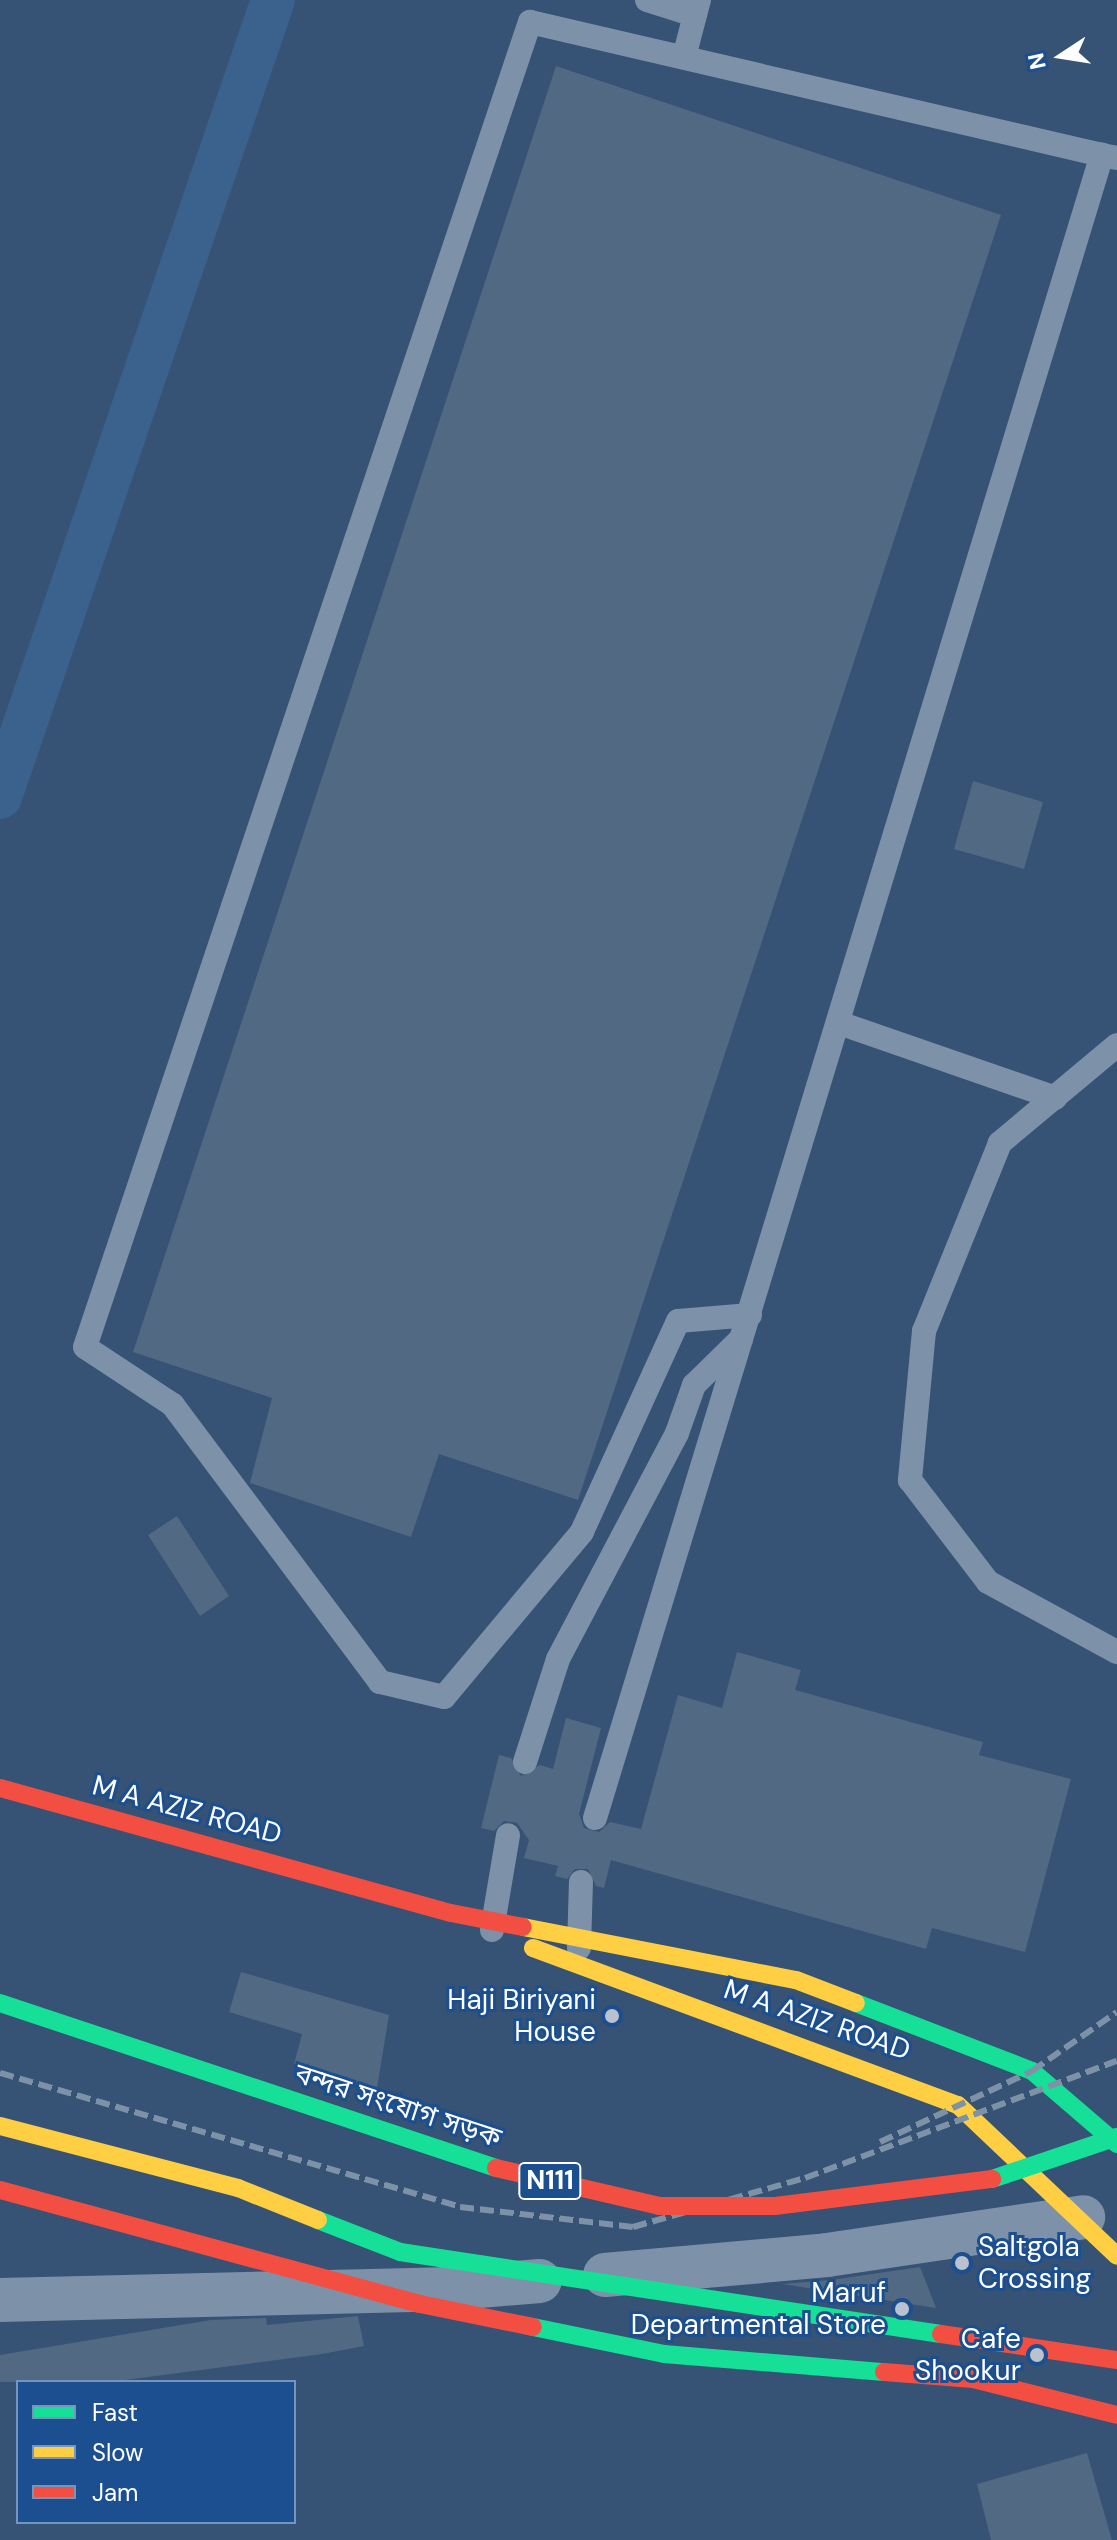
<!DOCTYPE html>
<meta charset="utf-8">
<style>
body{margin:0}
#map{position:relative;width:1117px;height:2540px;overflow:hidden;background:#365274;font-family:"DM Sans","Noto Sans Bengali",sans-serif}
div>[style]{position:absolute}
.canal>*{height:44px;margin:-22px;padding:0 22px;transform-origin:22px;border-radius:22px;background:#3b618d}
.building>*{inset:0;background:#526984}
.lane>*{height:24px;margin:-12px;padding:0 12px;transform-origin:12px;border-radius:12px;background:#7d92a8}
.street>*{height:44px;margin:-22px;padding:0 22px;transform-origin:22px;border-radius:22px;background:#7d92a8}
.fast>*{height:18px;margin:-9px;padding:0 9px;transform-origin:9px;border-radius:9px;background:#16e098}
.slow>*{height:18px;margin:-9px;padding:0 9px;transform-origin:9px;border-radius:9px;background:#ffcf43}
.jam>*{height:18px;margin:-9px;padding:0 9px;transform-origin:9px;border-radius:9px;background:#f24e42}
.rail>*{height:6px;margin-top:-3px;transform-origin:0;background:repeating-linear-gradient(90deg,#7e92a7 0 14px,transparent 0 20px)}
.fast-bridge>*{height:18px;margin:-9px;padding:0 9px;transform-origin:9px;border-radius:9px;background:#16e098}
.slow-bridge>*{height:18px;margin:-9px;padding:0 9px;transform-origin:9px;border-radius:9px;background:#ffcf43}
.jam-bridge>*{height:18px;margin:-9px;padding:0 9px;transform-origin:9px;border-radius:9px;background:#f24e42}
.dots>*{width:22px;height:22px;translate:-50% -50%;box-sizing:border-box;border:4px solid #1b4f8f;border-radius:50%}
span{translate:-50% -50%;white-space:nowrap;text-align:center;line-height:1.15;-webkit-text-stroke:6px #1b4f8f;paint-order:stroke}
.shield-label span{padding:2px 6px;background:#1b4f8f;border:2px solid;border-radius:6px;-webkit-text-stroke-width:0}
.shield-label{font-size:26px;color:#fff;font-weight:700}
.street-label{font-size:28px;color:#fff}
.poi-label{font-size:28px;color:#fff}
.right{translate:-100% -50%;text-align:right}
.left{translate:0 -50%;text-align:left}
.legend{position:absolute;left:16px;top:2380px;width:280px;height:144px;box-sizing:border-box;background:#1b4f8f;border:2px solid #7695bc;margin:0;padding:10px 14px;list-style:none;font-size:24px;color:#fff}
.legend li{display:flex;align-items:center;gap:16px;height:40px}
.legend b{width:40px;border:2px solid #7695bc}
.north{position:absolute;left:1021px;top:16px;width:80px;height:80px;-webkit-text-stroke:6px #1b4f8f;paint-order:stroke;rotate:258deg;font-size:22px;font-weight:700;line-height:32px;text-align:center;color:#fff}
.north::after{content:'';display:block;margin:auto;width:28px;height:36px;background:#fff;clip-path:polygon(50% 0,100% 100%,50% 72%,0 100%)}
</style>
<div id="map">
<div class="canal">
<i style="left:0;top:797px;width:842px;rotate:-71.09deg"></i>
</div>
<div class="building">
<i style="clip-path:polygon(556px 66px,1001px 215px,578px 1500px,439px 1454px,411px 1537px,250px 1483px,272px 1398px,133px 1352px)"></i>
<i style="clip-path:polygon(973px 781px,1043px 802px,1024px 869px,954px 849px)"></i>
<i style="clip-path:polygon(177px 1516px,229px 1596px,200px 1616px,148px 1535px)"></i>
<i style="clip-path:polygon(737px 1652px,801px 1670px,795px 1690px,983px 1742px,979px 1755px,1071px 1779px,1025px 1952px,932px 1928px,926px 1949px,611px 1860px,604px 1888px,596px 1886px,588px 1869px,575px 1869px,567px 1879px,555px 1876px,558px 1866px,524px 1858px,529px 1840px,517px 1823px,504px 1821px,494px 1831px,481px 1828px,499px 1755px,511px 1758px,521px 1776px,540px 1765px,553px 1769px,566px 1718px,601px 1728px,579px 1814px,584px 1828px,599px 1832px,610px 1822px,641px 1829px,678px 1695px,722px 1708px)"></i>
<i style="clip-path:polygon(241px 1972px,389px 2015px,377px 2088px,294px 2064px,302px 2034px,229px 2012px)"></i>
<i style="clip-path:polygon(920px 2267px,936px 2308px,782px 2284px,831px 2280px)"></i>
<i style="clip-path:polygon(358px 2316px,364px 2346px,322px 2354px,110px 2382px,0 2382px,0 2355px,211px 2320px,266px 2318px,267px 2325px)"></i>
<i style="clip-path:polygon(1087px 2453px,1112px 2540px,991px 2540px,977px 2484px)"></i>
</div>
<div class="lane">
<i style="left:647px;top:0;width:50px;rotate:17.4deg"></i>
<i style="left:684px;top:57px;width:59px;rotate:-75.3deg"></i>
<i style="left:839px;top:1023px;width:229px;rotate:19.1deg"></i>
<i style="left:1117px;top:1045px;width:153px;rotate:140.1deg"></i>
<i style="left:1000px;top:1143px;width:203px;rotate:112deg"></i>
<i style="left:924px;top:1331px;width:150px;rotate:95.4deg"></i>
<i style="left:910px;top:1480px;width:128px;rotate:52.6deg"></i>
<i style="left:988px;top:1582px;width:147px;rotate:28.5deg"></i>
<i style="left:750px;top:1315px;width:72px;rotate:175.2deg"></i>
<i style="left:678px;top:1321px;width:232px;rotate:114.5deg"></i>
<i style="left:582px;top:1532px;width:215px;rotate:129.9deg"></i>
<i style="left:444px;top:1697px;width:66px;rotate:-166.8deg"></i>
<i style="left:380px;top:1682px;width:346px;rotate:-126.8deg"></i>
<i style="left:173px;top:1405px;width:105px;rotate:-146.6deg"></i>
<i style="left:85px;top:1347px;width:1398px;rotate:-71.44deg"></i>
<i style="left:530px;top:22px;width:587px;rotate:13.09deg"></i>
<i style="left:525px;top:1762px;width:108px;rotate:-72.2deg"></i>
<i style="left:558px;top:1659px;width:255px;rotate:-62.2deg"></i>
<i style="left:677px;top:1433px;width:51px;rotate:-70.5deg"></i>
<i style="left:694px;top:1385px;width:66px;rotate:-44.4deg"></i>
<i style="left:595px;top:1818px;width:1739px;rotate:-73.05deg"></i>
<i style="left:1102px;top:155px;width:15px;rotate:11deg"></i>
<i style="left:492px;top:1930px;width:96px;rotate:-80.4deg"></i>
<i style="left:579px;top:1948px;width:66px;rotate:-88.3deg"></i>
</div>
<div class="street">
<i style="left:605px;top:2275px;width:223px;rotate:-5.1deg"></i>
<i style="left:827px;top:2255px;width:259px;rotate:-8.4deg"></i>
<i style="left:0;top:2300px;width:444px;rotate:-1.4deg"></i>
<i style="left:444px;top:2289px;width:96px;rotate:-4.8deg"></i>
</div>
<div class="fast">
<i style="left:856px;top:2003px;width:189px;rotate:21.1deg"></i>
<i style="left:1032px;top:2071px;width:112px;rotate:40.7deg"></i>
</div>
<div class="slow">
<i style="left:523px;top:1927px;width:278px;rotate:11deg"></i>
<i style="left:796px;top:1980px;width:64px;rotate:21deg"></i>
<i style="left:533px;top:1948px;width:453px;rotate:20.3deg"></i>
<i style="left:958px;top:2105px;width:219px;rotate:43.5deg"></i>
</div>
<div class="jam">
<i style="left:0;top:1788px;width:468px;rotate:15.5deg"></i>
<i style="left:451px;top:1913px;width:73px;rotate:11deg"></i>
</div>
<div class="rail">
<i style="left:0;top:2073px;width:479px;rotate:16.2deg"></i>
<i style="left:460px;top:2207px;width:174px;rotate:6.6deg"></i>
<i style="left:633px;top:2227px;width:179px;rotate:-15.9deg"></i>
<i style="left:805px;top:2178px;width:333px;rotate:-20.6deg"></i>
<i style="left:880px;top:2142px;width:168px;rotate:-25deg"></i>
<i style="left:1032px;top:2071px;width:103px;rotate:-34.8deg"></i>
</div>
<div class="fast-bridge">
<i style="left:0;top:2003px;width:523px;rotate:18.4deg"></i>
<i style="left:992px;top:2179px;width:132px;rotate:-18.6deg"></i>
<i style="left:318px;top:2220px;width:88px;rotate:21.3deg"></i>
<i style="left:400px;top:2252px;width:547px;rotate:8.62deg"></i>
<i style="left:533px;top:2327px;width:134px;rotate:11.6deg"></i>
<i style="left:664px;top:2354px;width:221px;rotate:4.7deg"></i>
</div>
<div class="slow-bridge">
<i style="left:0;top:2126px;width:246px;rotate:14.6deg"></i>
<i style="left:238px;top:2188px;width:86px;rotate:21.8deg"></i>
</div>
<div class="jam-bridge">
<i style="left:496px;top:2168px;width:167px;rotate:13.1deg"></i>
<i style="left:659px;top:2206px;width:116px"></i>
<i style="left:775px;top:2206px;width:219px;rotate:-7.1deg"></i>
<i style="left:0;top:2190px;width:435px;rotate:15.2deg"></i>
<i style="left:420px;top:2304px;width:115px;rotate:11.5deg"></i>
<i style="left:941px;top:2334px;width:178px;rotate:8.4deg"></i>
<i style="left:884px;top:2372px;width:89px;rotate:4.5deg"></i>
<i style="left:973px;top:2379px;width:148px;rotate:14deg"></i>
</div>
<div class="dots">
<i style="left:612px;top:2016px;background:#b9c2ce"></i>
<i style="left:962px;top:2263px;background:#b9c2ce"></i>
<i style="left:902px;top:2309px;background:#b9c2ce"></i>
<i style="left:1037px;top:2355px;background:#b9c2ce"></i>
</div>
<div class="shield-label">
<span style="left:550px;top:2181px">N111</span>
</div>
<div class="street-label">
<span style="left:187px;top:1810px;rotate:15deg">M A AZIZ ROAD</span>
<span style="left:817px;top:2020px;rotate:19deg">M A AZIZ ROAD</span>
<span style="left:398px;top:2106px;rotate:18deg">বন্দর সংযোগ সড়ক</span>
</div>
<div class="poi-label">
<span class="right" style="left:596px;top:2016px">Haji Biriyani<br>House</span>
<span class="left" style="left:978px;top:2263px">Saltgola<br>Crossing</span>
<span class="right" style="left:886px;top:2309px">Maruf<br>Departmental Store</span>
<span class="right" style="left:1021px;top:2355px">Cafe<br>Shookur</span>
</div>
<ul class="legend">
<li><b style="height:10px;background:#16e098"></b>Fast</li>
<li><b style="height:10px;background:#ffcf43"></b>Slow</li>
<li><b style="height:10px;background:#f24e42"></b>Jam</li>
</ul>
<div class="north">N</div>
</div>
